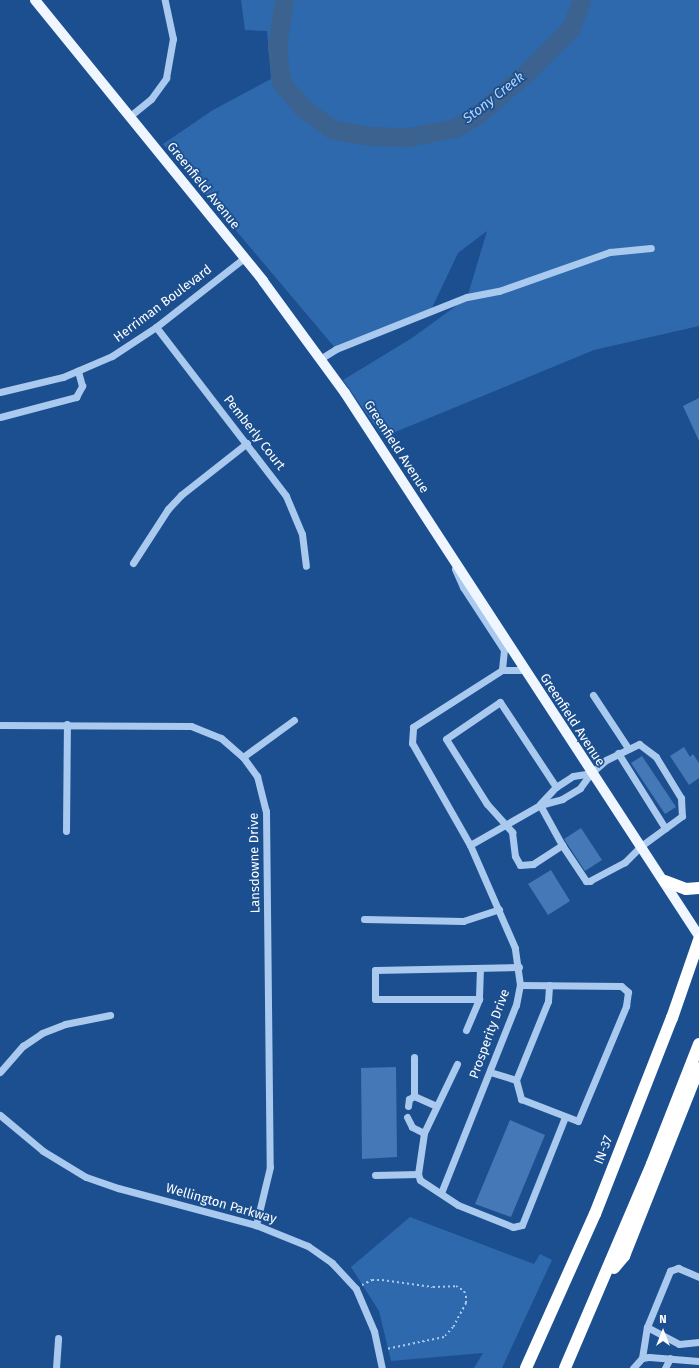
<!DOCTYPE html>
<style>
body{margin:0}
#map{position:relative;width:699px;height:1368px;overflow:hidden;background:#1b4f8f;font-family:"Fira Sans",sans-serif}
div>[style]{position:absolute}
.green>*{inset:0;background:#2e69ad}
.river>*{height:19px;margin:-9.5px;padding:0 9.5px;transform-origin:9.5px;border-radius:9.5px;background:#3c6290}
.building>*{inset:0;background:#4478b7}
.path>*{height:2px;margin-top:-1px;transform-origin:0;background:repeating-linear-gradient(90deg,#a9c9ee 0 2px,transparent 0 5px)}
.minor>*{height:7px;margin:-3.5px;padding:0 3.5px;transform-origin:3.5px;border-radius:3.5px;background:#a9c9ee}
.major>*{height:10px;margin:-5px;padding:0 5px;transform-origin:5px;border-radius:5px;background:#f0f6ff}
.highway>*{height:12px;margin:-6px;padding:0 6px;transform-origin:6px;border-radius:6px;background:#fff}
span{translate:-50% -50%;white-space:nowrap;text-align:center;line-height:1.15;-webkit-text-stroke:3.5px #1b4f8f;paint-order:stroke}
.street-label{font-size:13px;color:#fff}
.water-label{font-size:14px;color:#b5d3f5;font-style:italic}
.north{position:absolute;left:643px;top:1312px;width:40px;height:40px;-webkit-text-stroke:3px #1b4f8f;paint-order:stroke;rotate:0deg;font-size:11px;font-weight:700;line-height:16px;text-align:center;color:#fff}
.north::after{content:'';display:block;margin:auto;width:14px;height:18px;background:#fff;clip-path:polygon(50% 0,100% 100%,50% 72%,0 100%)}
</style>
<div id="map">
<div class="green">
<i style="clip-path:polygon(241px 0,699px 0,699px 326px,594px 350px,383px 437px,343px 380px,412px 338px,467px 298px,487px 231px,458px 253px,430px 312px,336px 349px,163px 144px,213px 110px,271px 79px,267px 31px,245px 30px)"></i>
<i style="clip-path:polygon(410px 1217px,534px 1264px,540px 1254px,552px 1260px,502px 1368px,474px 1368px,483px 1353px,391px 1361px,379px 1311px,351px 1267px)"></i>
</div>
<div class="river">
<i style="left:284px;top:0;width:48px;rotate:98.5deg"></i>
<i style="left:277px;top:47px;width:35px;rotate:83deg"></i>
<i style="left:281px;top:82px;width:34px;rotate:50deg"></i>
<i style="left:303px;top:108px;width:37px;rotate:36deg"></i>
<i style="left:333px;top:130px;width:37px;rotate:9deg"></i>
<i style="left:370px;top:136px;width:38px;rotate:2deg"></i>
<i style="left:408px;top:137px;width:48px;rotate:-10.8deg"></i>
<i style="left:455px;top:128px;width:26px;rotate:-31deg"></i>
<i style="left:477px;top:115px;width:66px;rotate:-40.7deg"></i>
<i style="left:527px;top:72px;width:62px;rotate:-45deg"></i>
<i style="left:571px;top:28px;width:30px;rotate:-70deg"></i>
</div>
<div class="building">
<i style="clip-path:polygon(699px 398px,699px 441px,683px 406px)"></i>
<i style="clip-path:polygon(684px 747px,690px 757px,693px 754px,699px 763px,699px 778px,689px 785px,670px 756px)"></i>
<i style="clip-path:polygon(642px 756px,676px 807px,665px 814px,631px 763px)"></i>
<i style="clip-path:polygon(581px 828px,602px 860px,585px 871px,564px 839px)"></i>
<i style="clip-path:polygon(551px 870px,570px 901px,548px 915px,528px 884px)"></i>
<i style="clip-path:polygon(396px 1067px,397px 1157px,362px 1159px,361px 1068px)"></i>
<i style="clip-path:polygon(510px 1120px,545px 1135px,511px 1217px,475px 1204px)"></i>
</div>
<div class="path">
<i style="left:362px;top:1285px;width:11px;rotate:-27deg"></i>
<i style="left:372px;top:1280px;width:10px"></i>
<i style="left:382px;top:1280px;width:51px;rotate:7.8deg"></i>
<i style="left:433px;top:1287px;width:23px;rotate:-2deg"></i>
<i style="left:456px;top:1286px;width:9px;rotate:32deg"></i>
<i style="left:464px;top:1291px;width:5px;rotate:68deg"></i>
<i style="left:466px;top:1296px;width:7px;rotate:90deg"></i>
<i style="left:466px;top:1303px;width:27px;rotate:118deg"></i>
<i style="left:453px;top:1327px;width:13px;rotate:132deg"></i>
<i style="left:444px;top:1337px;width:59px;rotate:168.3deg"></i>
</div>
<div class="minor">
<i style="left:130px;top:116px;width:27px;rotate:-39deg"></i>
<i style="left:151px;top:99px;width:26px;rotate:-54deg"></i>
<i style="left:166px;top:78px;width:40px;rotate:-80deg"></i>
<i style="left:173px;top:39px;width:40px;rotate:-102deg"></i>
<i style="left:156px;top:327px;width:213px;rotate:52.4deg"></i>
<i style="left:286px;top:496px;width:41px;rotate:67.2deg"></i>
<i style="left:302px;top:534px;width:32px;rotate:83deg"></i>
<i style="left:320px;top:359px;width:19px;rotate:-32deg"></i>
<i style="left:336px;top:349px;width:141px;rotate:-21.7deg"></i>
<i style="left:467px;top:297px;width:33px;rotate:-11deg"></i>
<i style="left:499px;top:291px;width:118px;rotate:-19.4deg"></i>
<i style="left:610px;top:252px;width:41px;rotate:-5.6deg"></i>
<i style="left:0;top:392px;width:65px;rotate:-13.4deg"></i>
<i style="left:63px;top:377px;width:53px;rotate:-23.2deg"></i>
<i style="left:112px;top:356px;width:53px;rotate:-33.4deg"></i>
<i style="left:156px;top:327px;width:112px;rotate:-38.1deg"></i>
<i style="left:0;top:417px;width:79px;rotate:-14.7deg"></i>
<i style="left:76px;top:397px;width:13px;rotate:-61deg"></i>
<i style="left:82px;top:386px;width:16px;rotate:-105deg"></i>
<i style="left:133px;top:563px;width:64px;rotate:-57.1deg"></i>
<i style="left:168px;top:509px;width:19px;rotate:-47deg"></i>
<i style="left:181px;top:495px;width:84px;rotate:-38.2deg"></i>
<i style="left:455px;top:569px;width:20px;rotate:66deg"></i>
<i style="left:463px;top:587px;width:75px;rotate:56.9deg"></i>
<i style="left:504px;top:650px;width:20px;rotate:96deg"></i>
<i style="left:593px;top:695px;width:64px;rotate:56.6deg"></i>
<i style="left:0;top:725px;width:191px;rotate:0.3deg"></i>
<i style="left:191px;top:726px;width:32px;rotate:22deg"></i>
<i style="left:221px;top:738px;width:29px;rotate:41deg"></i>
<i style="left:243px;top:757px;width:24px;rotate:54deg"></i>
<i style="left:257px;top:776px;width:36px;rotate:76deg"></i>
<i style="left:266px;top:811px;width:356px;rotate:89.4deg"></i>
<i style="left:270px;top:1167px;width:60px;rotate:103.6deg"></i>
<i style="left:618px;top:753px;width:89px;rotate:57.9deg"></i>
<i style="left:243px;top:757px;width:63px;rotate:-36deg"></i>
<i style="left:556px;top:787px;width:102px;rotate:-123.4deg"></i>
<i style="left:500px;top:702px;width:65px;rotate:145.6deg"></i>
<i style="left:446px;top:739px;width:77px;rotate:57.8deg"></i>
<i style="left:487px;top:804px;width:38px;rotate:48deg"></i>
<i style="left:512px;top:832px;width:24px;rotate:83deg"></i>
<i style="left:515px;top:856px;width:10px;rotate:61deg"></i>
<i style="left:520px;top:865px;width:13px;rotate:-4deg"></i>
<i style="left:533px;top:864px;width:35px;rotate:-33deg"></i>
<i style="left:540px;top:804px;width:23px;rotate:-47deg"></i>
<i style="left:556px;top:787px;width:20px;rotate:-33deg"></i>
<i style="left:573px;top:776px;width:18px;rotate:-9deg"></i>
<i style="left:66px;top:831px;width:107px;rotate:-89.5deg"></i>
<i style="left:470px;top:845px;width:117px;rotate:-119.6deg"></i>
<i style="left:412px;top:743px;width:16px;rotate:-86deg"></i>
<i style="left:413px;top:727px;width:106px;rotate:-32.6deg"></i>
<i style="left:502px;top:670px;width:22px"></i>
<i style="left:364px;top:919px;width:99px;rotate:1.2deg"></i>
<i style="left:463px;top:921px;width:38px;rotate:-18deg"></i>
<i style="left:480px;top:968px;width:31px;rotate:92deg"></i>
<i style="left:479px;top:999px;width:104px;rotate:180deg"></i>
<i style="left:375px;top:999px;width:29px;rotate:-90deg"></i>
<i style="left:375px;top:970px;width:144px;rotate:-1.2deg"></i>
<i style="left:466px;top:1030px;width:34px;rotate:-67deg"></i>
<i style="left:414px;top:1057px;width:39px;rotate:90deg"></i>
<i style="left:457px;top:1064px;width:76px;rotate:115.6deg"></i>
<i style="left:424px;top:1133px;width:41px;rotate:98.3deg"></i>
<i style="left:418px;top:1174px;width:6px;rotate:72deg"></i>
<i style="left:420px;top:1180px;width:45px;rotate:33.3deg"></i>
<i style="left:458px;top:1205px;width:59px;rotate:21.8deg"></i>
<i style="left:513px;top:1227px;width:9px;rotate:-13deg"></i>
<i style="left:522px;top:1225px;width:116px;rotate:-68.3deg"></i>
<i style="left:0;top:1072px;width:35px;rotate:-49deg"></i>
<i style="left:23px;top:1046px;width:23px;rotate:-34deg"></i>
<i style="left:42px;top:1033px;width:25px;rotate:-21deg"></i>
<i style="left:65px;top:1024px;width:46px;rotate:-11.3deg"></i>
<i style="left:490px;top:1072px;width:27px;rotate:17deg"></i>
<i style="left:516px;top:1080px;width:20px;rotate:75deg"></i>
<i style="left:521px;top:1099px;width:61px;rotate:21.1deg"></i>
<i style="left:578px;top:1121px;width:125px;rotate:-67.3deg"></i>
<i style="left:626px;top:1006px;width:14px;rotate:-82deg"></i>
<i style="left:628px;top:992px;width:9px;rotate:-139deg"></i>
<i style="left:621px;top:986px;width:101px;rotate:-179.4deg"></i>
<i style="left:516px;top:1080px;width:85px;rotate:-67.9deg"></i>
<i style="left:548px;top:1001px;width:16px;rotate:-86deg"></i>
<i style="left:408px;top:1106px;width:7px;rotate:-82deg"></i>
<i style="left:409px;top:1099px;width:6px;rotate:-31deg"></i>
<i style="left:414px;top:1096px;width:24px;rotate:24deg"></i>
<i style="left:0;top:1115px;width:56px;rotate:39.9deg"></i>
<i style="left:43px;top:1151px;width:50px;rotate:31.2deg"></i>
<i style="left:86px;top:1177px;width:34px;rotate:19deg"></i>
<i style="left:118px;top:1188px;width:143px;rotate:15deg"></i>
<i style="left:256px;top:1225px;width:56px;rotate:22deg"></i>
<i style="left:308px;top:1246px;width:29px;rotate:35deg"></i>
<i style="left:332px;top:1263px;width:35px;rotate:47deg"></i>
<i style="left:356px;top:1289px;width:46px;rotate:66.8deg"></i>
<i style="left:374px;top:1331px;width:38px;rotate:78deg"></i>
<i style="left:407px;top:1117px;width:11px;rotate:63deg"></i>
<i style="left:412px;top:1127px;width:13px;rotate:27deg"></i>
<i style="left:375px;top:1175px;width:43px;rotate:-1.3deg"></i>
<i style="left:441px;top:1193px;width:202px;rotate:-68.3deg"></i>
<i style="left:516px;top:1005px;width:20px;rotate:-79deg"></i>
<i style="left:520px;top:985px;width:37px;rotate:-98deg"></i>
<i style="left:515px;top:948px;width:112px;rotate:-113.6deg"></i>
<i style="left:470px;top:845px;width:81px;rotate:-29.7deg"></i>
<i style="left:540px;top:805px;width:23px;rotate:-15deg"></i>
<i style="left:562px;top:799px;width:21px;rotate:-31deg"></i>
<i style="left:580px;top:788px;width:19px;rotate:-54deg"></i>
<i style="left:591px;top:773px;width:20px;rotate:-41deg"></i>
<i style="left:606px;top:760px;width:37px;rotate:-26deg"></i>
<i style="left:639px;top:744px;width:21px;rotate:37deg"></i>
<i style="left:656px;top:757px;width:48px;rotate:58.6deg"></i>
<i style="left:681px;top:798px;width:18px;rotate:87deg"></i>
<i style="left:682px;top:816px;width:51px;rotate:143.8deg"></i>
<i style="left:641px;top:846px;width:23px;rotate:135deg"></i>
<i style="left:625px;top:862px;width:40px;rotate:152deg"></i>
<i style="left:590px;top:881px;width:4px;rotate:180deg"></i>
<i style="left:586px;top:881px;width:43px;rotate:-123.7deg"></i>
<i style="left:562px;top:845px;width:46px;rotate:-118.8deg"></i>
<i style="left:647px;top:1327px;width:36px;rotate:28deg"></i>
<i style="left:679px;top:1344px;width:20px;rotate:-6deg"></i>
<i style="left:642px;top:1358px;width:31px;rotate:-81deg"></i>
<i style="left:647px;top:1327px;width:61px;rotate:-67.7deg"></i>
<i style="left:670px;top:1271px;width:9px;rotate:-21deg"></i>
<i style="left:678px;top:1268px;width:23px;rotate:23deg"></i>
<i style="left:56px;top:1368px;width:30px;rotate:-86deg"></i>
<i style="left:633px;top:1368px;width:13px;rotate:-48deg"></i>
<i style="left:642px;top:1358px;width:7px;rotate:-8deg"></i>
<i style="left:649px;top:1357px;width:50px;rotate:4.6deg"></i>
<i style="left:665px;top:1368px;width:11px;rotate:-63deg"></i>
</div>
<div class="major">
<i style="left:35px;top:0;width:362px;rotate:50.9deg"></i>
<i style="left:263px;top:281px;width:139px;rotate:53.8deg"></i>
<i style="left:345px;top:393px;width:648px;rotate:56.9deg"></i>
</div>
<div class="highway">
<i style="left:665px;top:881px;width:22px;rotate:21deg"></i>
<i style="left:686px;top:889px;width:13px;rotate:-4deg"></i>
<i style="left:614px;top:1268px;width:16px;rotate:-50deg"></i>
<i style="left:624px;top:1256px;width:202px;rotate:-68.3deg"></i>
<i style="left:526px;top:1368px;width:169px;rotate:-65.9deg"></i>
<i style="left:595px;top:1214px;width:211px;rotate:-68.6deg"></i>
<i style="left:672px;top:1018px;width:83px;rotate:-70.9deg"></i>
<i style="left:565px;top:1368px;width:222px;rotate:-66.9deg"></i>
<i style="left:652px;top:1164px;width:129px;rotate:-68.6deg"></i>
</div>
<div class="street-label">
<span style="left:203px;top:186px;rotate:51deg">Greenfield Avenue</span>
<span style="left:163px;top:304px;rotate:-37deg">Herriman Boulevard</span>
<span style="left:254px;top:433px;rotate:52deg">Pemberly Court</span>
<span style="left:396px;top:447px;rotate:57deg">Greenfield Avenue</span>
<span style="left:572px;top:720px;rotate:57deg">Greenfield Avenue</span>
<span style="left:255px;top:863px;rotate:-91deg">Lansdowne Drive</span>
<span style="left:490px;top:1034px;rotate:-70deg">Prosperity Drive</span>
<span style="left:604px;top:1150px;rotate:-69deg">IN-37</span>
<span style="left:221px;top:1204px;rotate:16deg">Wellington Parkway</span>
</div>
<div class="water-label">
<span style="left:494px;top:98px;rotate:-38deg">Stony Creek</span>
</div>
<div class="north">N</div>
</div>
